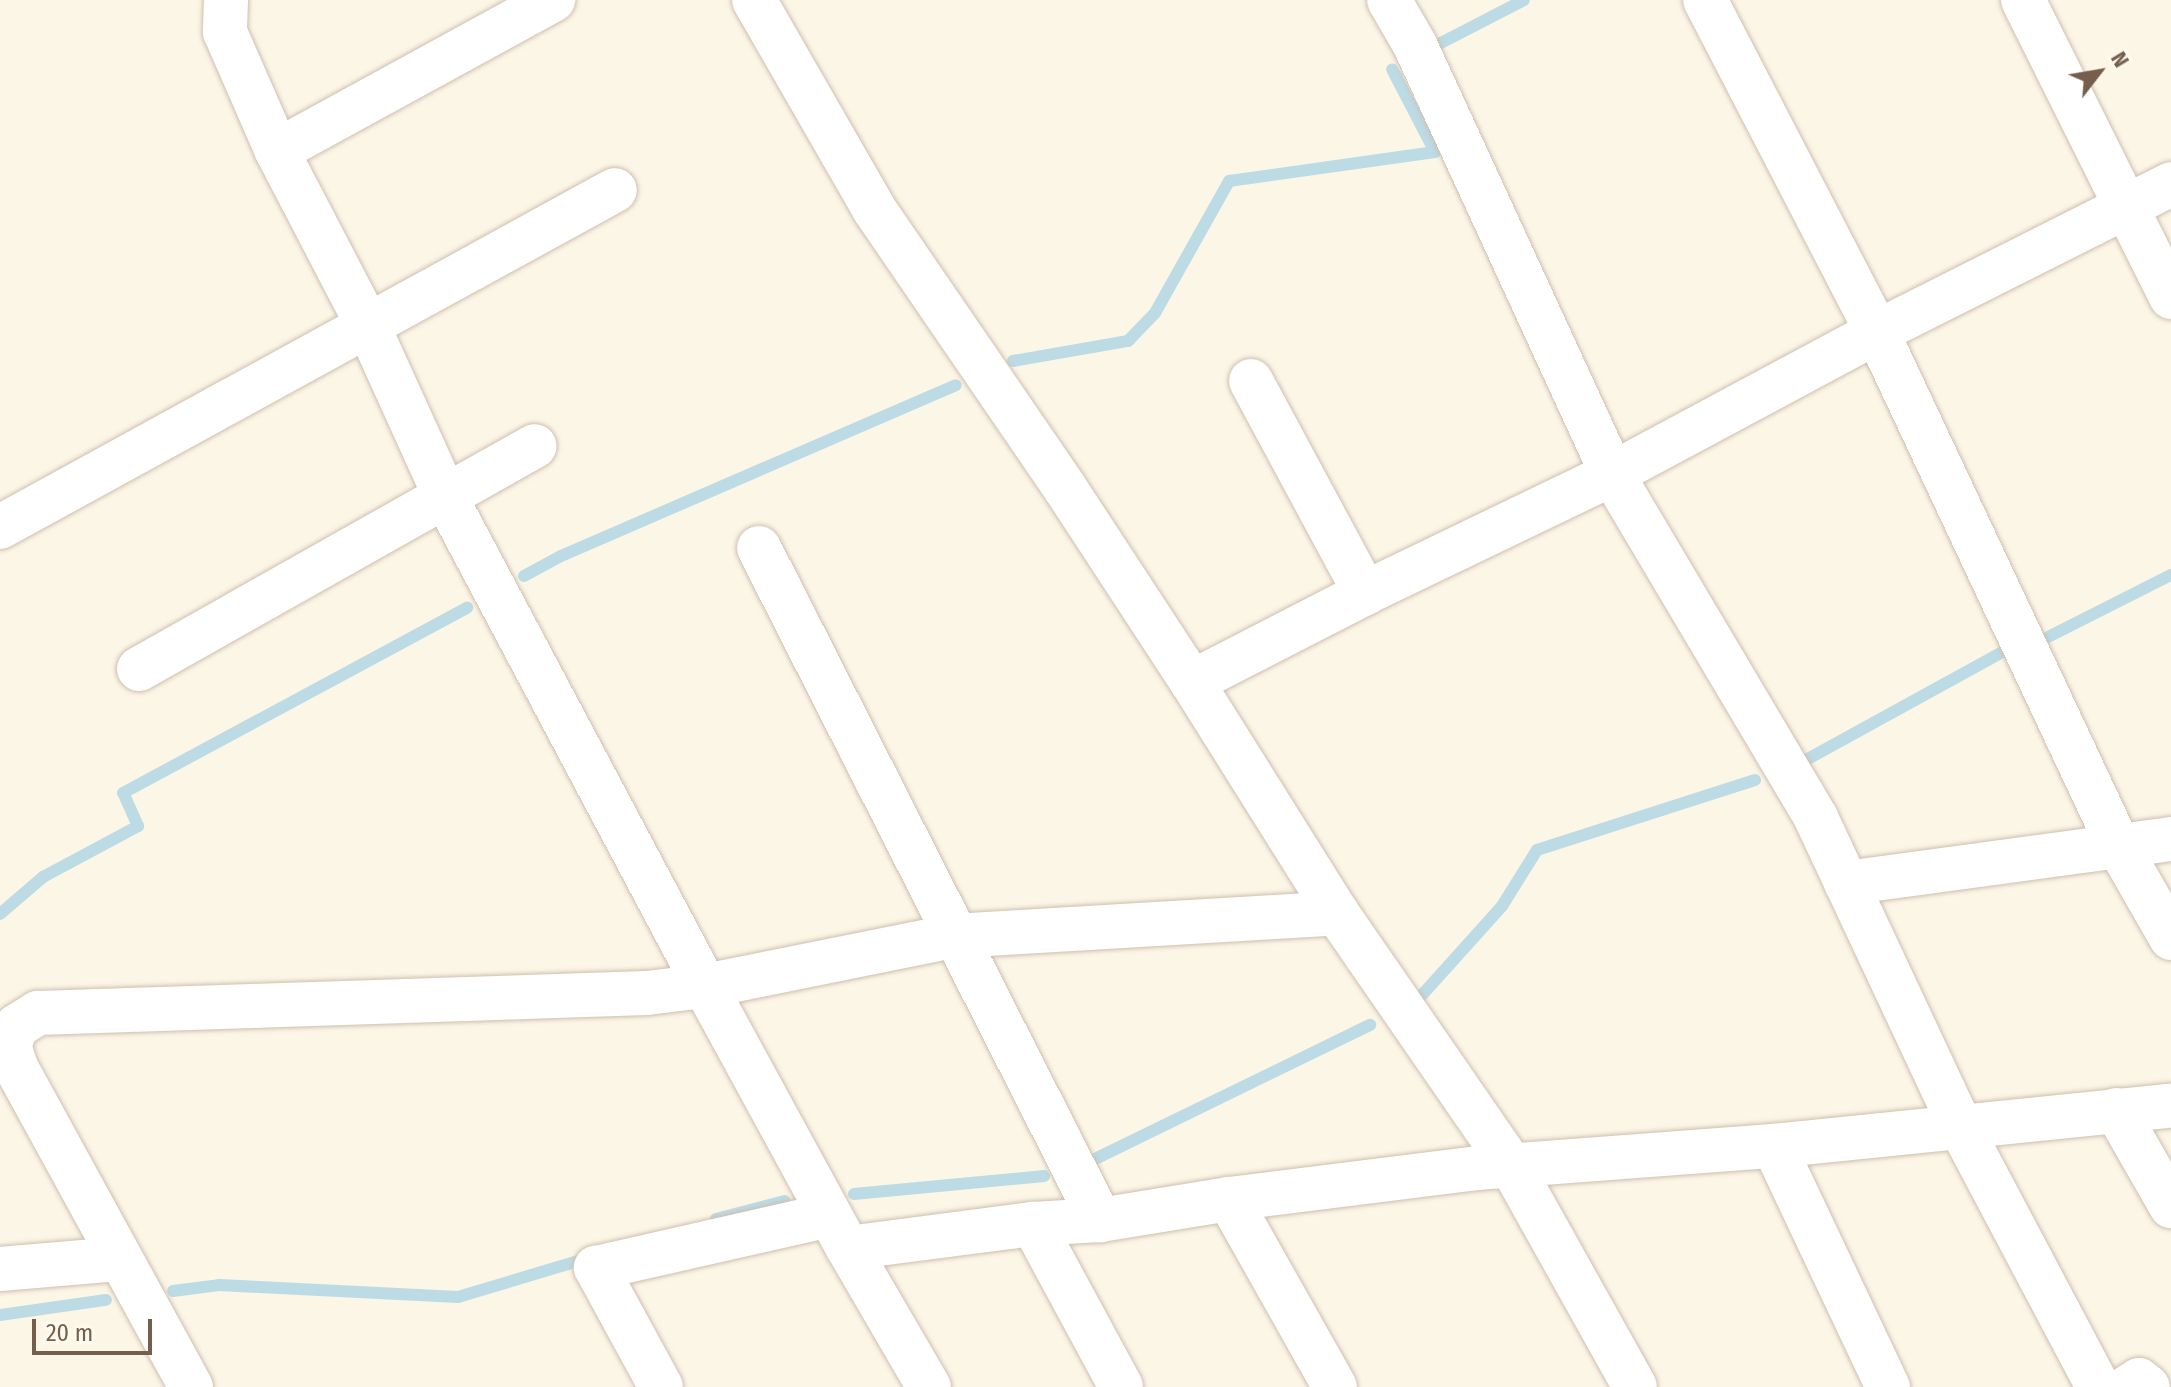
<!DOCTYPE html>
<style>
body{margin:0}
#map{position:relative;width:2171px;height:1387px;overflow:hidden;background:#fcf6e7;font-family:"Fira Sans Condensed",sans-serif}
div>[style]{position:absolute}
.stream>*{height:12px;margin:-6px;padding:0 6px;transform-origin:6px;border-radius:6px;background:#bcdbe5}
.roads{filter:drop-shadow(0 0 2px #cebfae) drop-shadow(0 0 2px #cebfae)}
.minor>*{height:44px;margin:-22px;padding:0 22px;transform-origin:22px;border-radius:22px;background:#fff}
span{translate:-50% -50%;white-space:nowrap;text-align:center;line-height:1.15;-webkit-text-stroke:6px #fffaee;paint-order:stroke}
.north{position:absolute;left:2059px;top:32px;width:80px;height:80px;-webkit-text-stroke:6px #fffaee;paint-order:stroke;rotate:59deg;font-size:22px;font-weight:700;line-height:32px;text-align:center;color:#755f4c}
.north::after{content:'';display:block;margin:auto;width:28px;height:36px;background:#755f4c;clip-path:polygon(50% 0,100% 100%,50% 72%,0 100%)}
.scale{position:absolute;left:32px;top:1319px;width:120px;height:36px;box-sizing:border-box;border:4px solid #755f4c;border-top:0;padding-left:10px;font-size:24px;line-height:28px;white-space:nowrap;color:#755f4c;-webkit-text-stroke:6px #fffaee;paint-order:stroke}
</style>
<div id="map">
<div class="stream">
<i style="left:1435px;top:46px;width:100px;rotate:-27.3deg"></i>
<i style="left:1013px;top:361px;width:117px;rotate:-9.9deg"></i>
<i style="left:1128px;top:341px;width:39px;rotate:-46deg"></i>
<i style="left:1155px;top:313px;width:151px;rotate:-60.7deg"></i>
<i style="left:1229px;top:181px;width:208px;rotate:-8deg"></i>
<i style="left:1435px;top:152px;width:93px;rotate:-117.4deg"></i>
<i style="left:524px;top:576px;width:42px;rotate:-28.4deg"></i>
<i style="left:561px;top:556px;width:430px;rotate:-23.4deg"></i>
<i style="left:2048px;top:637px;width:138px;rotate:-26.8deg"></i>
<i style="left:1804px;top:761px;width:241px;rotate:-28.8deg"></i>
<i style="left:0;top:914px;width:57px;rotate:-40.7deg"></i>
<i style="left:43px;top:877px;width:108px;rotate:-28.2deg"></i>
<i style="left:138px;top:826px;width:36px;rotate:-114deg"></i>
<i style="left:123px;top:793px;width:391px;rotate:-28.3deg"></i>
<i style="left:1422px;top:995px;width:120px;rotate:-48deg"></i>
<i style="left:1502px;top:906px;width:66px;rotate:-58deg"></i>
<i style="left:1537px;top:850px;width:229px;rotate:-17.8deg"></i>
<i style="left:1097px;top:1158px;width:304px;rotate:-26deg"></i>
<i style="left:854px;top:1194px;width:191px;rotate:-5.4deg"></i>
<i style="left:716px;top:1219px;width:71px;rotate:-14.6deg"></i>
<i style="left:173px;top:1291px;width:46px;rotate:-7.4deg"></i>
<i style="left:219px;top:1285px;width:239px;rotate:2.9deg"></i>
<i style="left:458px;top:1297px;width:136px;rotate:-16.7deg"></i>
<i style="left:0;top:1315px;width:107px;rotate:-8.1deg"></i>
</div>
<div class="roads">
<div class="minor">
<i style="left:226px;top:0;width:32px;rotate:92deg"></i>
<i style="left:225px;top:32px;width:130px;rotate:66.4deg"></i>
<i style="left:277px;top:151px;width:197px;rotate:62.5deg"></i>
<i style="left:368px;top:326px;width:189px;rotate:65.6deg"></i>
<i style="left:446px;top:498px;width:552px;rotate:62.04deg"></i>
<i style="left:705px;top:986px;width:298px;rotate:61.4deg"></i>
<i style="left:848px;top:1248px;width:161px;rotate:59.8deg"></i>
<i style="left:754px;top:0;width:241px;rotate:60.1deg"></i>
<i style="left:874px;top:209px;width:338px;rotate:55.6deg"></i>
<i style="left:1065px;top:488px;width:232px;rotate:56.8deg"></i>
<i style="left:1192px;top:682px;width:195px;rotate:-27.2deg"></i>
<i style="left:1365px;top:593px;width:274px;rotate:-25.7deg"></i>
<i style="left:1612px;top:474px;width:301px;rotate:-28.2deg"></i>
<i style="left:1877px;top:332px;width:329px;rotate:-26.7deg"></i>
<i style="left:1389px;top:0;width:52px;rotate:60deg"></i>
<i style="left:1415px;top:45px;width:472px;rotate:65.3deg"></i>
<i style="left:1612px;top:474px;width:400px;rotate:59.3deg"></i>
<i style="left:1816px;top:818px;width:340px;rotate:64.9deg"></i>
<i style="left:1960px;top:1126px;width:295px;rotate:62.1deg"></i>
<i style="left:1705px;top:0;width:374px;rotate:62.6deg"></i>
<i style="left:1877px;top:332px;width:567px;rotate:64.84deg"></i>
<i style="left:2118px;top:845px;width:107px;rotate:60.3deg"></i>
<i style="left:2023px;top:0;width:332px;rotate:63.5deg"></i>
<i style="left:277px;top:151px;width:315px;rotate:-28.7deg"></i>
<i style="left:1251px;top:381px;width:241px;rotate:61.7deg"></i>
<i style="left:0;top:527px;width:701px;rotate:-28.72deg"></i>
<i style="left:759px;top:548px;width:754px;rotate:63.09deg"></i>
<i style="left:139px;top:669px;width:454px;rotate:-29.4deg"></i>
<i style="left:1192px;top:682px;width:273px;rotate:57.9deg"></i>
<i style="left:1337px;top:913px;width:306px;rotate:55.4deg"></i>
<i style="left:1511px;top:1165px;width:254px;rotate:60.8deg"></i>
<i style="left:1846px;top:883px;width:328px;rotate:-7.7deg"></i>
<i style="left:2116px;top:1110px;width:111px;rotate:60.2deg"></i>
<i style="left:1774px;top:1146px;width:267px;rotate:64.7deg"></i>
<i style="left:1229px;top:1199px;width:216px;rotate:60.6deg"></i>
<i style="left:1033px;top:1224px;width:185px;rotate:61.6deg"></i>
<i style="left:848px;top:1248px;width:187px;rotate:-7.4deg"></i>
<i style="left:1033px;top:1224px;width:67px;rotate:-3.4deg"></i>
<i style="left:1100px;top:1220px;width:131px;rotate:-9.2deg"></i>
<i style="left:1229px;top:1199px;width:251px;rotate:-7.1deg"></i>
<i style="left:1478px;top:1168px;width:297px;rotate:-4.3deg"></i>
<i style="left:1774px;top:1146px;width:399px;rotate:-5.8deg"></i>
<i style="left:0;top:1269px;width:119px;rotate:-4.8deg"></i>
<i style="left:191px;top:1387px;width:365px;rotate:-118.7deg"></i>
<i style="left:16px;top:1067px;width:23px;rotate:-108deg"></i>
<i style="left:9px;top:1045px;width:21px;rotate:-67deg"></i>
<i style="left:17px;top:1026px;width:25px;rotate:-32deg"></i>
<i style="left:38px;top:1013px;width:609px;rotate:-1.88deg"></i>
<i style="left:647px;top:993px;width:58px;rotate:-6.9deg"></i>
<i style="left:705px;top:986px;width:254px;rotate:-11.4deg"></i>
<i style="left:954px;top:936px;width:384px;rotate:-3.4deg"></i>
<i style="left:661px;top:1387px;width:136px;rotate:-118.6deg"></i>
<i style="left:596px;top:1268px;width:239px;rotate:-12.8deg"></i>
<i style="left:2128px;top:1387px;width:13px;rotate:-32deg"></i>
<i style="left:2139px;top:1380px;width:11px;rotate:38deg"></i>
</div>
</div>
<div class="north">N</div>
<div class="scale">20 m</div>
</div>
